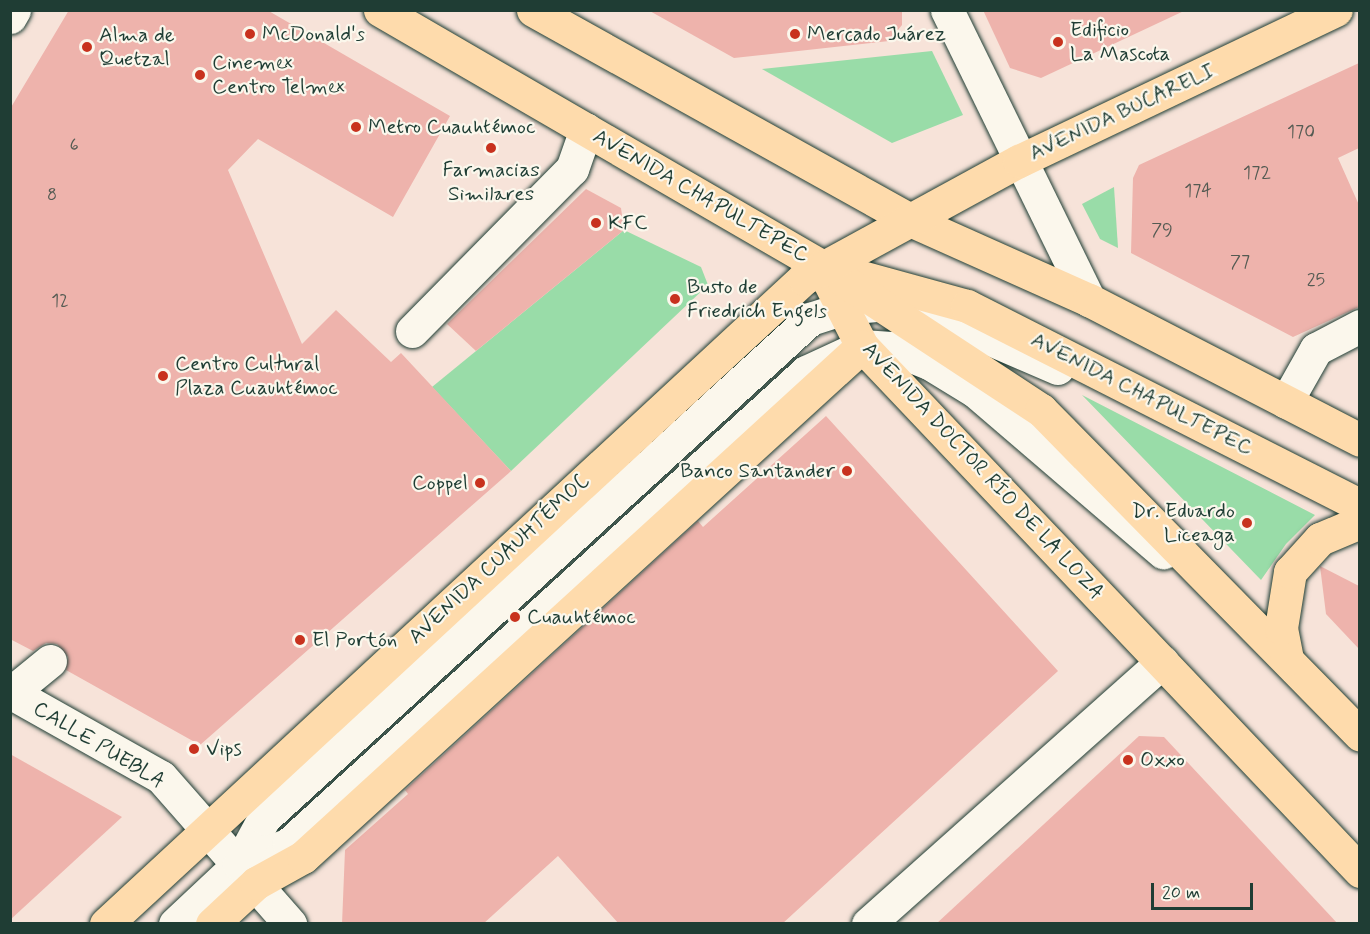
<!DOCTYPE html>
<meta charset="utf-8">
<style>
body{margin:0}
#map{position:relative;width:1370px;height:934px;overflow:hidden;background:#f7e3d9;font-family:Mynerve,sans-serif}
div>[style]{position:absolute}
.green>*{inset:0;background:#99dca8}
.building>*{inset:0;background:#eeb3ac}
.roads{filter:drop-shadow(0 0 2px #1f3d34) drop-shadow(0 0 2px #1f3d34)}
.minor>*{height:33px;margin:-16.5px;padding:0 16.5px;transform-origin:16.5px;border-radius:16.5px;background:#fbf7ec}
.major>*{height:33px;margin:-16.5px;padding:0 16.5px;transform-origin:16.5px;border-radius:16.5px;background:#fedbac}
.dots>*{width:16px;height:16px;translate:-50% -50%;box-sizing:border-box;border:3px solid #fbf7ec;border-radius:50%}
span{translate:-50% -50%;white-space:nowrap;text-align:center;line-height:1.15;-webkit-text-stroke:4.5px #fbf7ec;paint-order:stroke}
.number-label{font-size:18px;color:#535a52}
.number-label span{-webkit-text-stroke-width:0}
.poi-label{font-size:21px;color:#1f3d34}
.left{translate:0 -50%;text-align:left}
.right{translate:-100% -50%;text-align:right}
.street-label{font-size:21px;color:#1f3d34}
.frame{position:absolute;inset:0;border:12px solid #1f3d34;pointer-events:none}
.scale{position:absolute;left:1151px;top:883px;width:102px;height:27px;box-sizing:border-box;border:3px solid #1f3d34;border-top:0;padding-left:8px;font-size:18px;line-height:21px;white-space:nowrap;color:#1f3d34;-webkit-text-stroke:4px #fbf7ec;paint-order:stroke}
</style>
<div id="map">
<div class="green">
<i style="clip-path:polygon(932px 51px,963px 115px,892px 143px,762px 69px)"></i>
<i style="clip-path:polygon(1114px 187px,1118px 248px,1100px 239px,1082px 204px)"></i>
<i style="clip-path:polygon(624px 230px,701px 267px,708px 285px,511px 471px,432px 387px)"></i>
<i style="clip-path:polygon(1082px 395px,1315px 515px,1286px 544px,1261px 580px)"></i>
</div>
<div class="building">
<i style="clip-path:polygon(69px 10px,267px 10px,450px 116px,393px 217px,258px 139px,228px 170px,302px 344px,336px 310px,391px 362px,401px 353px,511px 471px,200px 745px,66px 670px,68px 657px,57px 644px,46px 643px,33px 651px,10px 639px,10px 109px)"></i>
<i style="clip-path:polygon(648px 10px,902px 10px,902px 25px,889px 41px,734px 58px)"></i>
<i style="clip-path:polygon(983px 10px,1186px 10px,1041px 78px,1010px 68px)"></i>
<i style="clip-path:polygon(1359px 63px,1359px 148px,1338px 158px,1359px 205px,1359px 307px,1293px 337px,1131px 253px,1133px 178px,1139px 165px)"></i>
<i style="clip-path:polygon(586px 189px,621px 208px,624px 230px,476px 351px,447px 324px)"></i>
<i style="clip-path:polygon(826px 416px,1058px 671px,782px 924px,619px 924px,558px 856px,483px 924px,342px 924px,345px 850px,408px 794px,405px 790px,698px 521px,703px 527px)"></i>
<i style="clip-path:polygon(1320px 566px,1359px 586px,1359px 649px,1326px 614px)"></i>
<i style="clip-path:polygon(1139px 736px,1164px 737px,1338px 924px,936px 924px)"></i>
<i style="clip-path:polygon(10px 754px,122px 817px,10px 920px)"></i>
</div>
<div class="roads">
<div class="minor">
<i style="left:947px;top:10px;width:323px;rotate:63.9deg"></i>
<i style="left:10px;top:17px;width:8px;rotate:-60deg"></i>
<i style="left:412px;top:331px;width:228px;rotate:-45.4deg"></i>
<i style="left:572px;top:169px;width:42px;rotate:-70.7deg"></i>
<i style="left:1286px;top:402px;width:61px;rotate:-60.5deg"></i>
<i style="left:1316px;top:349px;width:50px;rotate:-27.6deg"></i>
<i style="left:10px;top:692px;width:173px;rotate:29.4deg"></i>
<i style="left:161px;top:777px;width:196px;rotate:48.7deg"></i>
<i style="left:12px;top:692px;width:49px;rotate:-39.2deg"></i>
<i style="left:239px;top:864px;width:54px;rotate:-21.8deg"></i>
<i style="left:289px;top:844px;width:700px;rotate:-42.39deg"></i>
<i style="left:806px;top:372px;width:62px;rotate:-24.9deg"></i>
<i style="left:862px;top:346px;width:29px;rotate:4deg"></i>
<i style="left:891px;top:348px;width:41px;rotate:21.5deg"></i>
<i style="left:929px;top:363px;width:54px;rotate:31.3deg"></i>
<i style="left:975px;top:391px;width:248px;rotate:40.6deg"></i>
<i style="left:175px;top:924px;width:88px;rotate:-43.2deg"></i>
<i style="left:239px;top:864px;width:52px;rotate:-61.5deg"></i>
<i style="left:264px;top:818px;width:740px;rotate:-42.42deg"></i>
<i style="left:810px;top:319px;width:35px;rotate:-18deg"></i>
<i style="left:843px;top:308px;width:36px;rotate:-5deg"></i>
<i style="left:879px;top:305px;width:52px;rotate:8.9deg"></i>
<i style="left:930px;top:313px;width:139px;rotate:23.3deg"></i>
<i style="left:868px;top:924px;width:394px;rotate:-41.7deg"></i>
</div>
<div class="major">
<i style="left:380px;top:10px;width:510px;rotate:30.14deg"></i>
<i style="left:821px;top:266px;width:151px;rotate:15.3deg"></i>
<i style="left:967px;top:306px;width:441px;rotate:26.9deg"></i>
<i style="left:533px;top:10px;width:432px;rotate:29.1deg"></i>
<i style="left:910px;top:220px;width:196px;rotate:24.1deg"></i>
<i style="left:1089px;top:300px;width:305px;rotate:27.3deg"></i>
<i style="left:821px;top:266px;width:90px;rotate:62.9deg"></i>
<i style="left:862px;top:346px;width:724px;rotate:46.51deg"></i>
<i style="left:843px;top:280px;width:237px;rotate:33.3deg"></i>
<i style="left:1041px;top:410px;width:455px;rotate:45.5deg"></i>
<i style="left:1287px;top:659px;width:32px;rotate:-101deg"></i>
<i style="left:1281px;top:628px;width:57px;rotate:-80.9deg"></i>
<i style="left:1290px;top:572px;width:45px;rotate:-47.7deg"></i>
<i style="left:1320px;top:539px;width:43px;rotate:-23deg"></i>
<i style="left:106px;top:924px;width:951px;rotate:-42.78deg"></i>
<i style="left:804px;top:278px;width:245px;rotate:-28.6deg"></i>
<i style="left:1019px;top:161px;width:351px;rotate:-25.5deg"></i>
<i style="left:212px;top:924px;width:60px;rotate:-43deg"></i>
<i style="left:256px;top:883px;width:54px;rotate:-29deg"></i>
<i style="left:303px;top:857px;width:757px;rotate:-42.43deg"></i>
</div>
</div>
<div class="dots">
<i style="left:250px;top:34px;background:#c8321e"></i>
<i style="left:795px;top:34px;background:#c8321e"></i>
<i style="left:1058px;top:42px;background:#c8321e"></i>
<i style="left:87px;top:47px;background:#c8321e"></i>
<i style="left:200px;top:75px;background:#c8321e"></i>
<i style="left:356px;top:127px;background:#c8321e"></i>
<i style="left:491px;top:148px;background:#c8321e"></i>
<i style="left:596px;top:223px;background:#c8321e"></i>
<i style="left:675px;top:299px;background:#c8321e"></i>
<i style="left:163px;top:376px;background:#c8321e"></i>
<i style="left:847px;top:471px;background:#c8321e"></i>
<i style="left:480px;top:483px;background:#c8321e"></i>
<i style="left:1247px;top:523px;background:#c8321e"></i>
<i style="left:515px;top:617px;background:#c8321e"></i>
<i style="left:300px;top:640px;background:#c8321e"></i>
<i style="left:194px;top:749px;background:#c8321e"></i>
<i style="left:1128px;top:760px;background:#c8321e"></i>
</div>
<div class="number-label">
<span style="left:1301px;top:132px">170</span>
<span style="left:74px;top:145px">6</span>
<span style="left:1257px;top:173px">172</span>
<span style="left:1198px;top:191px">174</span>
<span style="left:52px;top:195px">8</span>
<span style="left:1162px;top:230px">79</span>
<span style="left:1240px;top:262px">77</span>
<span style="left:1316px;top:280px">25</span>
<span style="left:60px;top:301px">12</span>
</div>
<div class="poi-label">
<span class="left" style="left:1070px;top:42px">Edificio<br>La Mascota</span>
<span class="left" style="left:262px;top:34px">McDonald's</span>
<span class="left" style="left:807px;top:34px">Mercado Juárez</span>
<span class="left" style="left:99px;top:47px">Alma de<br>Quetzal</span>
<span class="left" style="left:212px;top:75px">Cinemex<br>Centro Telmex</span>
<span class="left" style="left:368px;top:127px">Metro Cuauhtémoc</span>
<span style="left:491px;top:182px">Farmacias<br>Similares</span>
<span class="left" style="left:608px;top:223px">KFC</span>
<span class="left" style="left:687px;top:299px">Busto de<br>Friedrich Engels</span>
<span class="left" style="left:175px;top:376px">Centro Cultural<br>Plaza Cuauhtémoc</span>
<span class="right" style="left:835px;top:471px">Banco Santander</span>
<span class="right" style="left:468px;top:483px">Coppel</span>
<span class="right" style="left:1235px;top:523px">Dr. Eduardo<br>Liceaga</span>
<span class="left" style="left:527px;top:617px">Cuauhtémoc</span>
<span class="left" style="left:312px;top:640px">El Portón</span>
<span class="left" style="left:206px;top:749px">Vips</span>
<span class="left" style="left:1140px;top:760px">Oxxo</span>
</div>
<div class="street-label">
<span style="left:1122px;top:112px;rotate:-25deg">AVENIDA BUCARELI</span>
<span style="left:701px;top:196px;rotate:30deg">AVENIDA CHAPULTEPEC</span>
<span style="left:1142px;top:394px;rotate:27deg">AVENIDA CHAPULTEPEC</span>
<span style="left:983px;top:471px;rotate:47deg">AVENIDA DOCTOR RÍO DE LA LOZA</span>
<span style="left:499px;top:559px;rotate:-43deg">AVENIDA CUAUHTÉMOC</span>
<span style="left:99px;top:745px;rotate:31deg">CALLE PUEBLA</span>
</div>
<div class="frame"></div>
<div class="scale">20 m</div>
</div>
